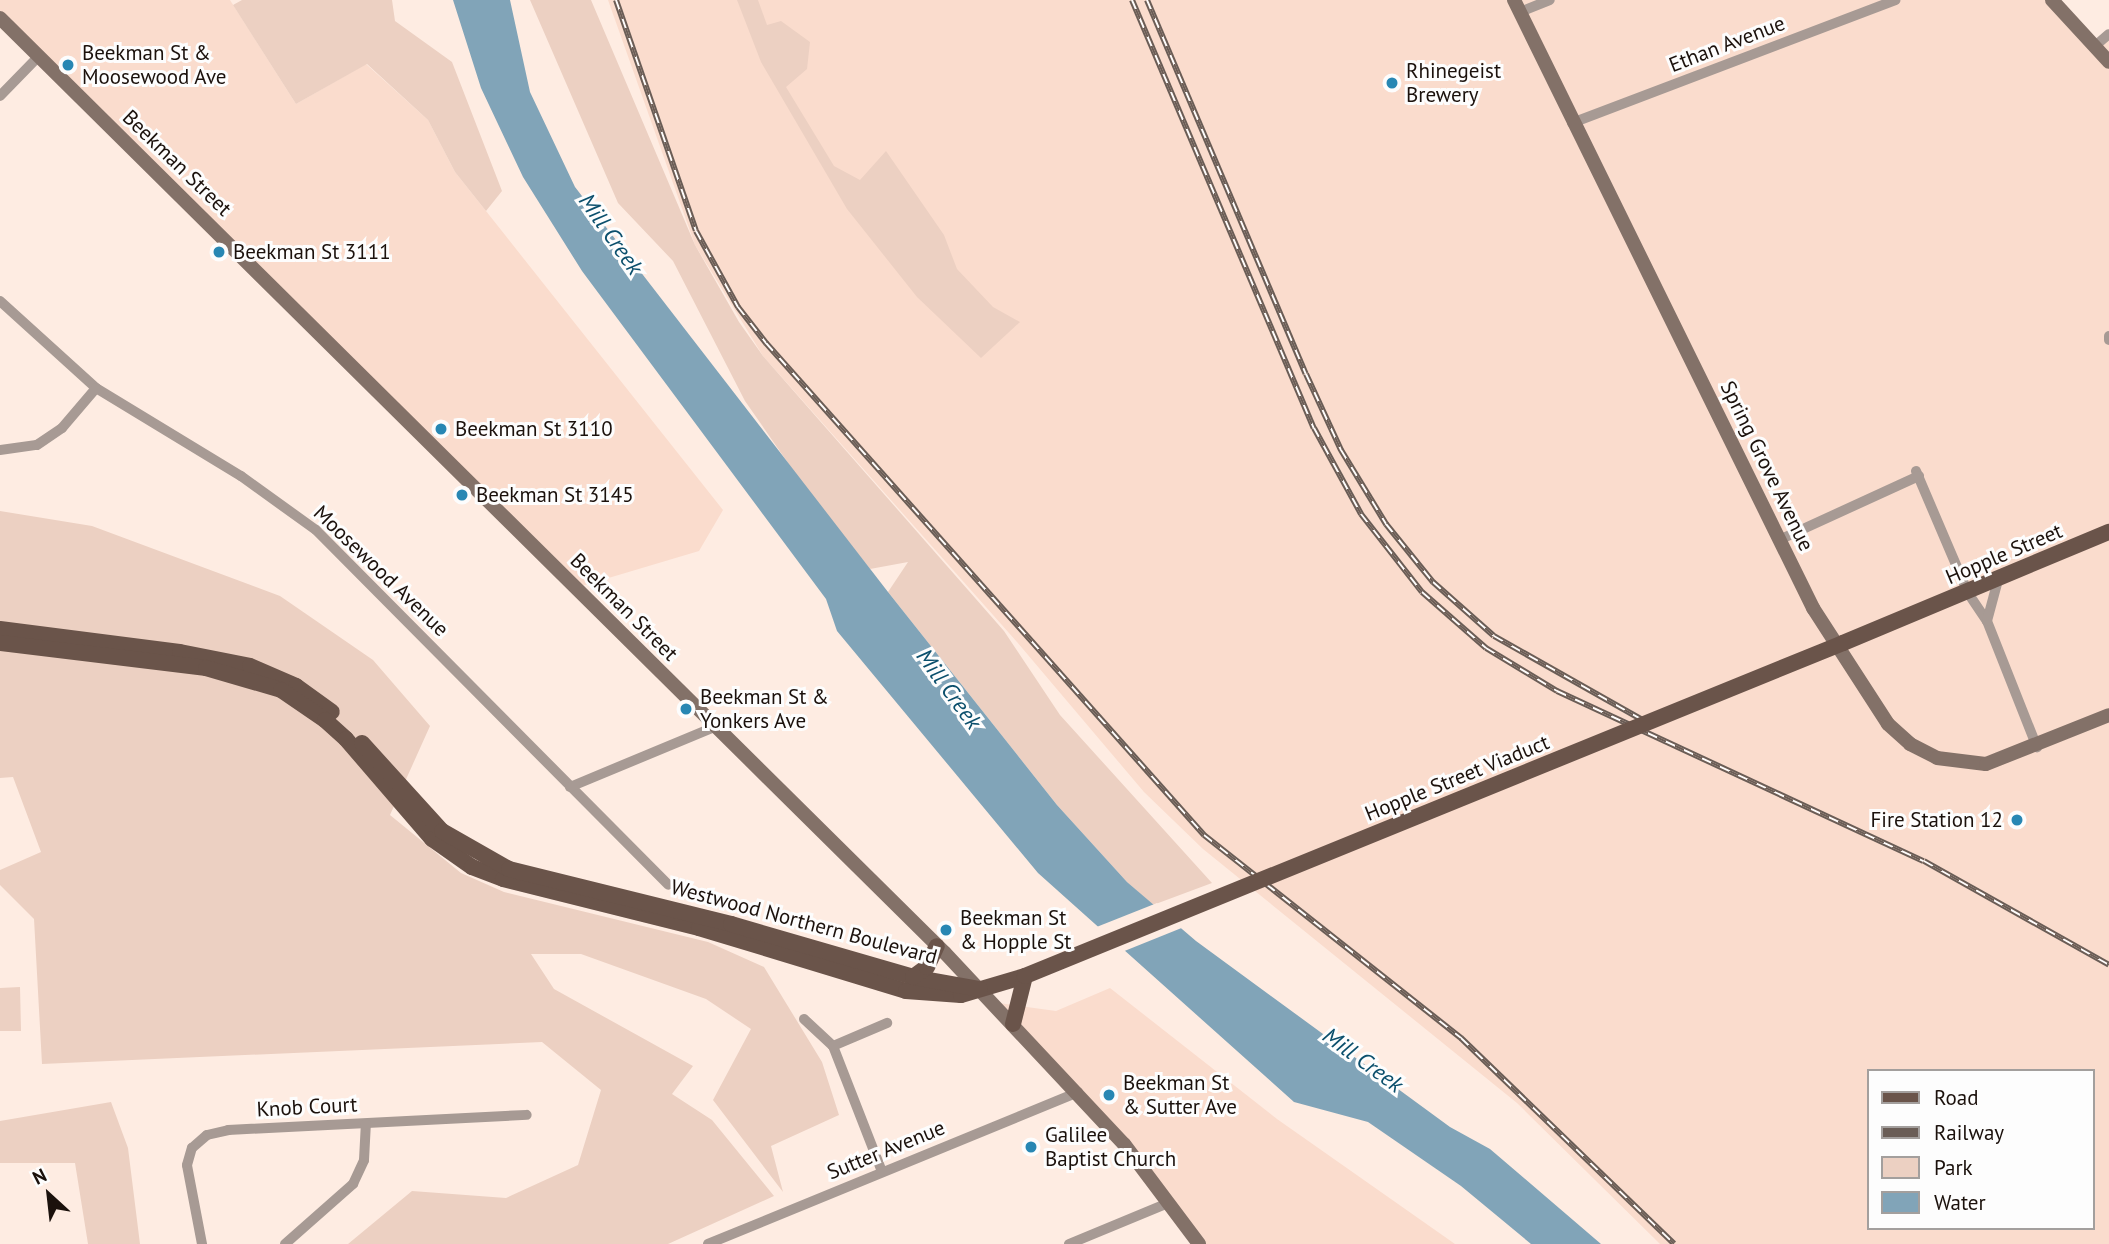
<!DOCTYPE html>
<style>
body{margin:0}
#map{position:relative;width:2109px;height:1244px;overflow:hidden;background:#feece2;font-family:"PT Sans",sans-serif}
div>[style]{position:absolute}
.built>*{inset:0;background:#fadccd}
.green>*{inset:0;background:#ecd0c2}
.water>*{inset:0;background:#81a4b8}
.pier>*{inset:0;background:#feece2}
.street>*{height:10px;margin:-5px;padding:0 5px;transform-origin:5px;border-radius:5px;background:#a79a94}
.secondary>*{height:14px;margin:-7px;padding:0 7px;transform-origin:7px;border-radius:7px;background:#837168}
.primary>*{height:16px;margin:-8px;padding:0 8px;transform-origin:8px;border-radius:8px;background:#6a544a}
.rail>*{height:6px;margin-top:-3px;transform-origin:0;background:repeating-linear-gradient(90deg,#fdfdfd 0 10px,#6a5d56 0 20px);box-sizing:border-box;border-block:2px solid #6a5d56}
.primary-bridge>*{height:16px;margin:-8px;padding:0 8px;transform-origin:8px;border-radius:8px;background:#6a544a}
.dots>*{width:19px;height:19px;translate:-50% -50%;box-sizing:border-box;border:4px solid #fdfdfd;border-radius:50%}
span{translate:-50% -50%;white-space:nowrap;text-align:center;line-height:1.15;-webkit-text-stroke:6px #fdfdfd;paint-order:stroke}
.street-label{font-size:21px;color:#1b110c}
.poi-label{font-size:21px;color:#1b110c}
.left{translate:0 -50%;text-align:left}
.right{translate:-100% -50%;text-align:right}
.water-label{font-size:23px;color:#0b4f6c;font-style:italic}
.legend{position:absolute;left:1867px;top:1069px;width:228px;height:161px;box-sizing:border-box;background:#fdfdfd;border:2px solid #a39f9d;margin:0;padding:9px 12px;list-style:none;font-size:21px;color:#1b110c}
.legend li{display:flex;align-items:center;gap:14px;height:35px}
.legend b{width:35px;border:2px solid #a39f9d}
.north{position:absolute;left:14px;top:1160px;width:70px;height:70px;-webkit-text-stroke:5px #fdfdfd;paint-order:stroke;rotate:333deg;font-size:19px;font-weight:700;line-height:28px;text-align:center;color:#1b110c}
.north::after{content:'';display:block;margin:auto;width:24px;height:32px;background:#1b110c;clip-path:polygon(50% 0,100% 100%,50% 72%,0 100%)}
</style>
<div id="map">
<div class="built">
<i style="clip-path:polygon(0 0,230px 0,296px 104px,366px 64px,428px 120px,455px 172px,723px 510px,699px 551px,575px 588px,0 18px)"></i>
<i style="clip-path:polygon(evenodd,608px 0,2052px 0,2095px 46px,2109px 34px,2109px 1244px,1660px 1244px,1517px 1103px,1203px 849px,1144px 792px,1017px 642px,763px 356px,695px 245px,608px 0,1869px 1071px,2093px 1071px,2093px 1228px,1869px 1228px,1869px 1071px)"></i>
<i style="clip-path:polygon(1110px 988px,1277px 1119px,1455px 1244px,1199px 1244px,1124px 1144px,992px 1002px,1056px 1011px)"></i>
</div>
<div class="green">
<i style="clip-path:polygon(242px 0,392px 0,395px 21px,452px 62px,502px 191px,486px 211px,455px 172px,428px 120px,367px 64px,296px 104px,233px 5px)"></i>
<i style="clip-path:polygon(530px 0,591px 0,695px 245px,739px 322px,763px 356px,1004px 631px,1060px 715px,1212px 883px,1153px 905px,1127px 882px,1057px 805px,888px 592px,908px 562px,870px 569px,804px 486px,745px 401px,673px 261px,618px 203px)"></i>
<i style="clip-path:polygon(737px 0,758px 0,767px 25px,781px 21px,810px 42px,807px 69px,786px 87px,834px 166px,860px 180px,886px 151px,944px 235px,957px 269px,993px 307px,1020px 322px,981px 358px,917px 297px,847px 209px,761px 62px)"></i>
<i style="clip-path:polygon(0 511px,92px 526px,280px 596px,373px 660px,430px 726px,390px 815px,461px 873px,504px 892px,708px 942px,764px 967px,822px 1062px,839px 1115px,771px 1146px,783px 1192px,713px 1100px,751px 1029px,706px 999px,581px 954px,531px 954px,554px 989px,693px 1066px,672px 1094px,712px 1120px,774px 1196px,668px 1244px,348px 1244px,412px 1191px,506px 1198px,578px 1165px,601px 1090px,542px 1042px,42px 1064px,34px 919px,0 885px,0 870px,41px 852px,13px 777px,0 778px)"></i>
<i style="clip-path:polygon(20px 987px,21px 1031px,0 1031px,0 988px)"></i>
<i style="clip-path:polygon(111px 1102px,128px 1148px,140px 1244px,88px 1244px,75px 1163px,0 1163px,0 1121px)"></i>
</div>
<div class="water">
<i style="clip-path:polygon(453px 0,510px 0,530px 92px,575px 187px,888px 592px,1057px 805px,1127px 882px,1196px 941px,1450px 1127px,1490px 1149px,1601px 1244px,1531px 1244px,1461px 1186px,1368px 1122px,1294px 1102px,1038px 873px,837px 631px,826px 599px,582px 271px,523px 177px,481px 88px)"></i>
</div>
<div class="pier">
<i style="clip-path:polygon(1157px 903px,1184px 927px,1122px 952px,1094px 928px)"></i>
</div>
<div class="street">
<i style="left:1520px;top:12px;width:32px;rotate:-22deg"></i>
<i style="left:2095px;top:46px;width:18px;rotate:-41deg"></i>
<i style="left:0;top:96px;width:54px;rotate:-45.7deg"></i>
<i style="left:1572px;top:123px;width:346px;rotate:-20.8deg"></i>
<i style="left:0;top:301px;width:130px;rotate:42.2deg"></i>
<i style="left:96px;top:388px;width:170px;rotate:31.3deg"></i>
<i style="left:241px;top:476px;width:92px;rotate:35.8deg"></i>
<i style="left:316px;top:530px;width:500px;rotate:45.2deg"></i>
<i style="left:2109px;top:336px;width:4px;rotate:90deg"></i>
<i style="left:0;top:450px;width:37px;rotate:-8deg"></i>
<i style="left:37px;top:445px;width:30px;rotate:-34deg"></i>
<i style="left:62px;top:428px;width:52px;rotate:-49.6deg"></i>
<i style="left:1916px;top:471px;width:133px;rotate:66.9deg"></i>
<i style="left:1968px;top:593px;width:34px;rotate:56deg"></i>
<i style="left:1987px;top:621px;width:136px;rotate:68.4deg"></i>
<i style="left:1779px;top:540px;width:154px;rotate:-24.6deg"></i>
<i style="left:1987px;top:621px;width:42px;rotate:-75deg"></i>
<i style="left:570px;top:787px;width:156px;rotate:-22.6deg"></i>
<i style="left:804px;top:1019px;width:40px;rotate:43deg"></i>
<i style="left:833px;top:1046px;width:135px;rotate:68.7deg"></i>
<i style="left:833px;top:1046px;width:59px;rotate:-23.1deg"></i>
<i style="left:202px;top:1244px;width:80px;rotate:-100.8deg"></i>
<i style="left:187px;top:1165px;width:18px;rotate:-74deg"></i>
<i style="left:192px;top:1148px;width:20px;rotate:-41deg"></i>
<i style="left:207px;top:1135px;width:22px;rotate:-13deg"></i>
<i style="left:228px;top:1130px;width:299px;rotate:-2.9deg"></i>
<i style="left:285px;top:1244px;width:91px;rotate:-41.4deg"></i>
<i style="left:353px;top:1184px;width:26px;rotate:-65deg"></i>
<i style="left:364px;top:1160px;width:36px;rotate:-87deg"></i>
<i style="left:708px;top:1244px;width:400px;rotate:-22.3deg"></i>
<i style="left:1069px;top:1244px;width:107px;rotate:-22.5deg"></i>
</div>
<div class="secondary">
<i style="left:1514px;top:0;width:678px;rotate:63.81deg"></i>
<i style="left:1813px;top:608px;width:138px;rotate:57.1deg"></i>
<i style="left:1888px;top:724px;width:30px;rotate:42deg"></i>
<i style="left:1910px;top:744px;width:30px;rotate:27deg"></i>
<i style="left:1937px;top:758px;width:49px;rotate:7deg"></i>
<i style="left:1986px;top:764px;width:132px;rotate:-21.7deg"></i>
<i style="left:2052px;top:0;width:84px;rotate:47.4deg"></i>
<i style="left:0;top:18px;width:1329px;rotate:44.7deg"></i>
<i style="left:945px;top:953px;width:262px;rotate:46.9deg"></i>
<i style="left:1124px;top:1144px;width:125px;rotate:53.1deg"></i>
</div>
<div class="primary">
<i style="left:0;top:629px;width:181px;rotate:7.3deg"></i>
<i style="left:180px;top:652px;width:71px;rotate:11.3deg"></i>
<i style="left:250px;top:666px;width:50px;rotate:23.5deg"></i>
<i style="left:296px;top:686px;width:44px;rotate:35.8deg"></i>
<i style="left:0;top:643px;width:208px;rotate:6.9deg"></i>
<i style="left:206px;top:668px;width:78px;rotate:16.3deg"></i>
<i style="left:281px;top:690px;width:53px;rotate:34.3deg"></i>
<i style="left:325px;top:720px;width:28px;rotate:42deg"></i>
<i style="left:346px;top:739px;width:132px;rotate:49.3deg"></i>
<i style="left:432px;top:839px;width:49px;rotate:35deg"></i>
<i style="left:472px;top:867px;width:33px;rotate:21deg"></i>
<i style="left:503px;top:879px;width:202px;rotate:14deg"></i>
<i style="left:699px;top:928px;width:216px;rotate:16.9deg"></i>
<i style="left:906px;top:991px;width:55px;rotate:4.2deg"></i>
<i style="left:961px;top:995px;width:67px;rotate:-16.5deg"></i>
<i style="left:1843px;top:643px;width:288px;rotate:-22.7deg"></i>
<i style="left:362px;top:743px;width:119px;rotate:47.7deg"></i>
<i style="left:442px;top:831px;width:77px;rotate:29.6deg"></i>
<i style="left:509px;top:869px;width:229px;rotate:13.9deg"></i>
<i style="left:731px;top:924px;width:190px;rotate:16.2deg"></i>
<i style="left:913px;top:977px;width:68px;rotate:10.2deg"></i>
<i style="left:913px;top:977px;width:17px;rotate:-36deg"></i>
<i style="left:927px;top:967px;width:23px;rotate:-65deg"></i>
<i style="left:1013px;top:1024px;width:49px;rotate:-76deg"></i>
</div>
<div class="rail">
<i style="left:616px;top:0;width:244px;rotate:70.9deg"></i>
<i style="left:696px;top:231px;width:87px;rotate:61.1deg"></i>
<i style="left:738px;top:307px;width:46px;rotate:52.1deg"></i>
<i style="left:766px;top:343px;width:659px;rotate:48.32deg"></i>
<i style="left:1204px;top:835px;width:328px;rotate:38.3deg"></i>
<i style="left:1461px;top:1038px;width:296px;rotate:44deg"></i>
<i style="left:1132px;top:0;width:465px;rotate:67deg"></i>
<i style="left:1314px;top:428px;width:98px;rotate:61.3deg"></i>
<i style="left:1361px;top:514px;width:99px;rotate:52deg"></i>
<i style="left:1422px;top:592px;width:85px;rotate:41.2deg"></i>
<i style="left:1486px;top:648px;width:83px;rotate:31.2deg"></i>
<i style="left:1557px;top:691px;width:404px;rotate:24.9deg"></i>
<i style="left:1924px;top:861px;width:212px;rotate:29.3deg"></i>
<i style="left:1147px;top:0;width:406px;rotate:67deg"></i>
<i style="left:1306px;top:374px;width:84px;rotate:65.3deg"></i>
<i style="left:1341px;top:450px;width:87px;rotate:58.7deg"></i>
<i style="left:1386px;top:524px;width:75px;rotate:51deg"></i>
<i style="left:1433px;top:582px;width:81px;rotate:41.5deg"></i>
<i style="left:1494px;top:636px;width:172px;rotate:29.5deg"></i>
</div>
<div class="primary-bridge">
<i style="left:1025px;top:976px;width:883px;rotate:-22.15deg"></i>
</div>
<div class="dots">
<i style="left:68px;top:65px;background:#2887b3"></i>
<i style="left:1392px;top:83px;background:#2887b3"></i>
<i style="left:219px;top:252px;background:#2887b3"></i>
<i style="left:441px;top:429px;background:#2887b3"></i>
<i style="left:462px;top:495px;background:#2887b3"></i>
<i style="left:686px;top:709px;background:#2887b3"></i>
<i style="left:2017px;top:820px;background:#2887b3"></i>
<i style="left:946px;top:930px;background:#2887b3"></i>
<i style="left:1109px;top:1095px;background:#2887b3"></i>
<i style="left:1031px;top:1147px;background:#2887b3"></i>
</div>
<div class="street-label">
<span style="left:1727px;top:44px;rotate:-21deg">Ethan Avenue</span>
<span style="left:177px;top:163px;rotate:44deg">Beekman Street</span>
<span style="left:1767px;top:466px;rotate:64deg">Spring Grove Avenue</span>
<span style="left:2004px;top:554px;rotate:-23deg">Hopple Street</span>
<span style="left:381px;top:571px;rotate:44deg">Moosewood Avenue</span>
<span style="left:624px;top:607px;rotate:45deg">Beekman Street</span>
<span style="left:1457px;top:778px;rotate:-22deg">Hopple Street Viaduct</span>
<span style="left:804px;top:922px;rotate:15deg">Westwood Northern Boulevard</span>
<span style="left:307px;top:1107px;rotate:-3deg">Knob Court</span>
<span style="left:886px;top:1150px;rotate:-22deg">Sutter Avenue</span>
</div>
<div class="poi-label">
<span class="left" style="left:82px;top:65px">Beekman St &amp;<br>Moosewood Ave</span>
<span class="left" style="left:1406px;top:83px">Rhinegeist<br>Brewery</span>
<span class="left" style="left:233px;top:252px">Beekman St 3111</span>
<span class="left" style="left:455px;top:429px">Beekman St 3110</span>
<span class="left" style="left:476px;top:495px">Beekman St 3145</span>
<span class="left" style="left:700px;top:709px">Beekman St &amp;<br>Yonkers Ave</span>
<span class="right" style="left:2003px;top:820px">Fire Station 12</span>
<span class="left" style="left:960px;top:930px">Beekman St<br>&amp; Hopple St</span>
<span class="left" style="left:1123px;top:1095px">Beekman St<br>&amp; Sutter Ave</span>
<span class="left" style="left:1045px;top:1147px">Galilee<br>Baptist Church</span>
</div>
<div class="water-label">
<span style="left:611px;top:234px;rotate:55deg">Mill Creek</span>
<span style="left:949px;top:689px;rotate:54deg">Mill Creek</span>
<span style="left:1363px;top:1060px;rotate:36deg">Mill Creek</span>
</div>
<ul class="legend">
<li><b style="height:9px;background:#6a544a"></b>Road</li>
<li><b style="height:9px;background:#6a5d56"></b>Railway</li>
<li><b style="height:19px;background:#ecd0c2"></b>Park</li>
<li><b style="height:19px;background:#81a4b8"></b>Water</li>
</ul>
<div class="north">N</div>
</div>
